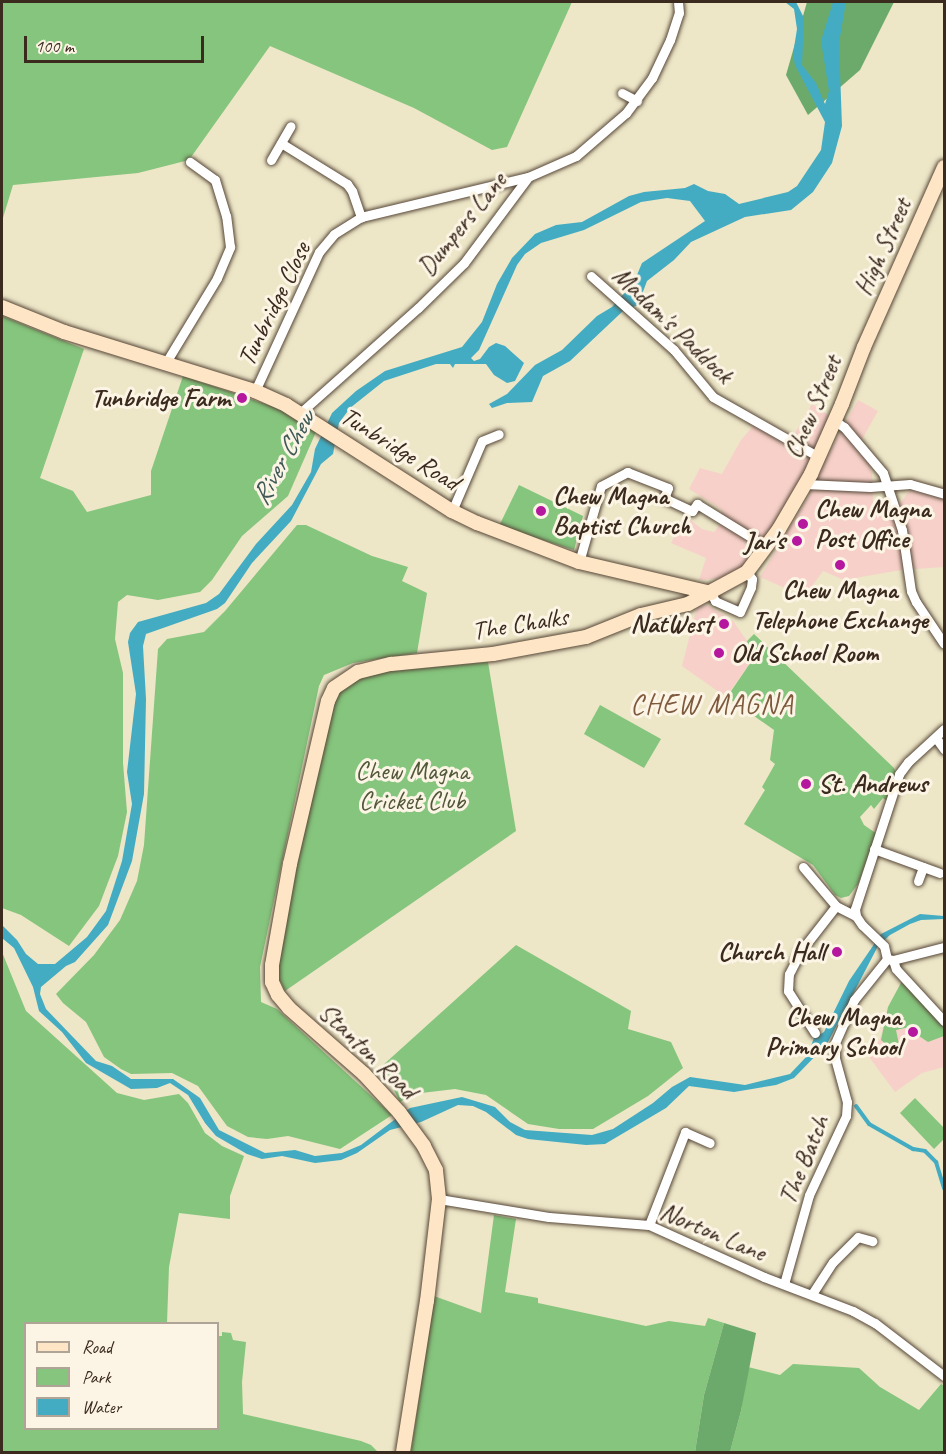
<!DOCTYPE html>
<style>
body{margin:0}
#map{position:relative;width:946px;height:1454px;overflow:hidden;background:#ede6c7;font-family:Caveat,sans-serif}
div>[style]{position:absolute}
.built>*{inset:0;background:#f7d1c9}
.green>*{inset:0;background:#85c57d}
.forest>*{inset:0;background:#6caa6c}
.water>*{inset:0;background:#43acc2}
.stream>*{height:4px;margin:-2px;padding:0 2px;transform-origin:2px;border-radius:2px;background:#43acc2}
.roads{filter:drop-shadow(0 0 2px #564637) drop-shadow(0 0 2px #564637)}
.street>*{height:9px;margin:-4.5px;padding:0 4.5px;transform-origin:4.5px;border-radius:4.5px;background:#fff}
.secondary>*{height:14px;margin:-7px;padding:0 7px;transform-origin:7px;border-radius:7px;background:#fde5c5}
.dots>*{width:16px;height:16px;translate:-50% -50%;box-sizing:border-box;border:3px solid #fcf5e5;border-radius:50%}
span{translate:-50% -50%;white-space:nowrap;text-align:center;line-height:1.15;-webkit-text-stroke:6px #fcf5e5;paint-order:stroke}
.street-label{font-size:26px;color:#3b2a1e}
.poi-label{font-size:26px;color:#3b2a1e;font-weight:700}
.right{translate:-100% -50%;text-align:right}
.left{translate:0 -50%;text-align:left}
.park-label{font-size:26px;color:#51583a}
.water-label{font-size:27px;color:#3e5857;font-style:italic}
.quarter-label{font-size:28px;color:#7e593e;letter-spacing:1.5px}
.frame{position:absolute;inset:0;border:3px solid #3b2a1e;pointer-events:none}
.legend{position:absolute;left:24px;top:1322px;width:195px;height:108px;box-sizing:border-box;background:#fcf5e5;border:2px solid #afa495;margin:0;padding:8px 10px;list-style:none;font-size:18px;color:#3b2a1e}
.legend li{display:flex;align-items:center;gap:12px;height:30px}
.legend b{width:30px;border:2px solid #afa495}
.scale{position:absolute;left:24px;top:36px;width:180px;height:27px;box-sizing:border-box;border:3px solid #3b2a1e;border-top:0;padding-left:8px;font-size:18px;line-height:21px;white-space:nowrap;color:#3b2a1e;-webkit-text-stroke:4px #fcf5e5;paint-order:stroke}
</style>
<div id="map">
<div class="built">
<i style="clip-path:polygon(858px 400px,878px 411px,861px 441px,872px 473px,873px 502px,882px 507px,889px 518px,910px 490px,944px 499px,944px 567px,901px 570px,844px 580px,823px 571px,807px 593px,785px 588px,760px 577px,807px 499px,819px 471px)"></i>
<i style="clip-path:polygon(812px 404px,832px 418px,805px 474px,767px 538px,742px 567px,724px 578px,699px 580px,706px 558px,671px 543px,685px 516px,702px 529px,714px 532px,722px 522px,721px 509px,689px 489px,700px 468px,722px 474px,741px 440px,754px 425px,788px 445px)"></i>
<i style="clip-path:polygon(707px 605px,733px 621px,747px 641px,753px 659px,726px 697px,682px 666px,697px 607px)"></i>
<i style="clip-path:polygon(902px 981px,944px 1025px,944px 1067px,922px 1073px,895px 1092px,869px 1057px,880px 1039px,888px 1007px)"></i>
</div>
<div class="green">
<i style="clip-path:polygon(2px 2px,572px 2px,507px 147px,492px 150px,414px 108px,270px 46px,189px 160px,138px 173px,13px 185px,2px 221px)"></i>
<i style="clip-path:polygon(2px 316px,84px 349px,40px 478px,73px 491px,87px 512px,151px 495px,151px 471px,183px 376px,280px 409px,316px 432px,288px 496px,242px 536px,212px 580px,200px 592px,158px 600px,127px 595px,118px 602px,115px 639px,123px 673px,123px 763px,127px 812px,118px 856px,99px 906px,69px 946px,21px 915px,2px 908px)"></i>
<i style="clip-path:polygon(519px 485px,583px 516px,574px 550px,499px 526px)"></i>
<i style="clip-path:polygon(297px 525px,306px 525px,372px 556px,408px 567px,402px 581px,427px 593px,417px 653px,353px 663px,324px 675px,319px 686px,260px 967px,261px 1002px,277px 1009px,392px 1115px,340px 1149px,288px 1136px,267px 1139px,248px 1137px,227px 1126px,198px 1086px,172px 1073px,131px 1074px,121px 1069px,104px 1057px,86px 1022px,63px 1003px,56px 994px,94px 955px,120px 920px,137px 881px,144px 845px,158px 649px,167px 639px,204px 632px,225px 611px)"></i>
<i style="clip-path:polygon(754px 634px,894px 768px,896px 773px,887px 801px,883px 798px,874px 809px,871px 805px,860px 817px,864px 825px,877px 834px,858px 884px,849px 896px,841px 898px,835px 895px,813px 865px,744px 824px,765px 790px,762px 787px,775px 764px,770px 760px,774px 730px,727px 697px,753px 659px,747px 641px)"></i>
<i style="clip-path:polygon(488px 662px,516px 831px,285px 991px,278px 977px,278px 952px,335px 695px,349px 682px,384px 672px)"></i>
<i style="clip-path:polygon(600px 705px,661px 739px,644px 768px,584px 734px)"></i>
<i style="clip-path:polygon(516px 945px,631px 1011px,628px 1029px,671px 1042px,683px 1068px,648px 1096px,593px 1129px,559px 1129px,528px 1124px,486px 1095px,455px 1089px,413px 1094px,400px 1102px,382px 1066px)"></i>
<i style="clip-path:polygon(2px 952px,26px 1011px,117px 1093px,144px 1100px,179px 1094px,188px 1103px,205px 1133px,222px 1146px,244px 1156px,230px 1196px,230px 1219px,179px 1213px,169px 1267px,167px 1323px,26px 1324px,26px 1428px,218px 1428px,218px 1336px,222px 1336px,222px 1332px,231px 1333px,233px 1340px,246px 1342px,242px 1382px,243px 1414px,361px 1441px,371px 1445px,378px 1452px,2px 1452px)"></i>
<i style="clip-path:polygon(902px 981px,944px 1027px,944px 1036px,928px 1042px,916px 1034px,914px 1026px,896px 1030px,900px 1049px,894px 1051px,881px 1040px,888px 1007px)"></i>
<i style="clip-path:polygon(915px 1098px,944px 1128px,944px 1139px,934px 1149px,900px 1113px)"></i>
<i style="clip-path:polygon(494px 1215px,516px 1219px,505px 1292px,538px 1298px,538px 1303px,646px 1326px,669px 1321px,705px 1326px,708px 1318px,724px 1323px,704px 1395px,695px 1452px,411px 1452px,434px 1296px,481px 1313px)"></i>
<i style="clip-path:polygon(793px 1364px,859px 1368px,880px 1387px,919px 1410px,941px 1384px,944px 1386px,944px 1452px,730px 1452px,741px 1411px,748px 1367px,780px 1375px)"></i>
</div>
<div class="forest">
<i style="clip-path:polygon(807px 2px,894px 2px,860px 70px,808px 115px,786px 75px)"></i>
<i style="clip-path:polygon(724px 1323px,756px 1333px,741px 1411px,730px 1452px,695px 1452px,704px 1395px)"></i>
</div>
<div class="water">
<i style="clip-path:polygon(785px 2px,796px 2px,804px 18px,802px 65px,816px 83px,825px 104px,829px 91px,821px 41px,833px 2px,846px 2px,839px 43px,842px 126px,832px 163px,813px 192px,791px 210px,745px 217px,691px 242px,674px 260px,647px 281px,638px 305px,623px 311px,570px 361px,543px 376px,532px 402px,507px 403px,492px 408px,489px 404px,507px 394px,535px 365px,562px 350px,597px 316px,612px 307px,634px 282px,642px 263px,705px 221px,690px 201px,667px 198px,641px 202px,584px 230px,541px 243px,525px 254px,517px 265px,479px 350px,471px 358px,474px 361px,480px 359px,489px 347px,496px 343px,505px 346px,524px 363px,515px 381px,507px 383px,494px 375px,486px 364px,455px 364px,453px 368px,450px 364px,436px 364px,384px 381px,350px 408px,339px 423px,333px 454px,321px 464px,291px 521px,252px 563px,225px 603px,217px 609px,146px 634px,143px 646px,146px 699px,144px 794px,132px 861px,108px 925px,75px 962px,66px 966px,41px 987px,40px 994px,46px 1009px,96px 1061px,112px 1066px,131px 1079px,173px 1079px,200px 1098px,219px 1130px,265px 1153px,295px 1150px,315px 1156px,342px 1153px,361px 1145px,410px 1108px,462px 1097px,495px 1107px,510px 1122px,525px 1130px,592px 1135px,613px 1129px,653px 1103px,672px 1087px,690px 1077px,745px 1085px,790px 1074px,807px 1056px,814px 1038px,824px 1032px,849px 981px,881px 934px,920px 914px,944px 916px,944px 919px,921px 920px,910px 924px,890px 935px,878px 946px,827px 1044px,794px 1078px,776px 1085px,734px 1092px,689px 1086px,666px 1108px,605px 1144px,586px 1145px,528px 1139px,516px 1135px,486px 1112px,473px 1106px,458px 1105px,421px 1122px,390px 1130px,357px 1153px,341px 1160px,315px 1163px,282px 1156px,262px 1159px,247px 1154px,216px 1136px,205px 1123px,188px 1095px,170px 1083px,157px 1088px,131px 1089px,86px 1063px,62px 1032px,39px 1011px,33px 987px,14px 948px,2px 938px,2px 925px,17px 940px,26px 954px,38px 964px,55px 964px,87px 937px,106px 911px,122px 861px,132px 804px,127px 772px,136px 694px,128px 642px,130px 633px,138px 622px,206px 603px,219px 594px,256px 544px,292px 505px,311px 472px,315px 449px,332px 413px,356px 391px,385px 371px,462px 347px,482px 322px,497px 284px,512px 258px,535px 234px,556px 225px,582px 222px,629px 196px,644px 192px,685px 188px,694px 184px,708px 191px,725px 194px,739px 204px,788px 192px,797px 186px,821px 150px,825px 122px,795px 65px,793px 54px,797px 29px,794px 9px)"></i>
</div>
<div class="stream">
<i style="left:856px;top:1106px;width:22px;rotate:54deg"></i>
<i style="left:869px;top:1124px;width:51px;rotate:29.6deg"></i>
<i style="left:913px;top:1149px;width:12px;rotate:9deg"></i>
<i style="left:925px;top:1151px;width:16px;rotate:45deg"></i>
<i style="left:936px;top:1162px;width:28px;rotate:73deg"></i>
</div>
<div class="roads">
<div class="street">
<i style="left:622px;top:93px;width:17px;rotate:28deg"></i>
<i style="left:281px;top:143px;width:78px;rotate:31.8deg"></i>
<i style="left:347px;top:184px;width:9px;rotate:54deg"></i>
<i style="left:352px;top:191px;width:28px;rotate:71deg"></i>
<i style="left:271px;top:160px;width:39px;rotate:-60deg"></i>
<i style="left:591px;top:276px;width:111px;rotate:41.7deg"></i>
<i style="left:674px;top:350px;width:61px;rotate:50.3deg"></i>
<i style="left:713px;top:397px;width:122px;rotate:29.5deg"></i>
<i style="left:165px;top:364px;width:100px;rotate:-58.8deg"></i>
<i style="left:217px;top:278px;width:34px;rotate:-67deg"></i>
<i style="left:230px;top:247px;width:31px;rotate:-97deg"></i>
<i style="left:226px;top:216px;width:38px;rotate:-107deg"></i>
<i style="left:215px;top:180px;width:31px;rotate:-144deg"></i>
<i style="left:255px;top:391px;width:153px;rotate:-65.3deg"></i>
<i style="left:319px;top:252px;width:23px;rotate:-50deg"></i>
<i style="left:334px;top:234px;width:32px;rotate:-32deg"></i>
<i style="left:361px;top:217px;width:172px;rotate:-13.5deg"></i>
<i style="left:300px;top:413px;width:158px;rotate:-41.7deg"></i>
<i style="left:418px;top:308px;width:64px;rotate:-44.4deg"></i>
<i style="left:464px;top:263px;width:107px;rotate:-53.3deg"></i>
<i style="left:528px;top:177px;width:52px;rotate:-23.6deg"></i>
<i style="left:576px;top:156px;width:66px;rotate:-40.7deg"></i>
<i style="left:626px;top:113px;width:44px;rotate:-53.4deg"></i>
<i style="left:652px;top:78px;width:42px;rotate:-64.7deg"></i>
<i style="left:670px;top:40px;width:28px;rotate:-72deg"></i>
<i style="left:679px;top:13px;width:11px;rotate:-95deg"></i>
<i style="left:835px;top:421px;width:11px;rotate:34deg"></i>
<i style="left:844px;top:427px;width:60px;rotate:49.7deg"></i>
<i style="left:883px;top:473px;width:60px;rotate:71.6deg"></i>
<i style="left:902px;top:530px;width:62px;rotate:81.6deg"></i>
<i style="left:911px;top:591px;width:12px;rotate:66deg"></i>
<i style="left:916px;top:602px;width:50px;rotate:56.3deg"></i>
<i style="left:805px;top:484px;width:65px;rotate:2.6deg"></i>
<i style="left:870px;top:487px;width:40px;rotate:-4.3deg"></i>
<i style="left:910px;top:484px;width:35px;rotate:16deg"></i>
<i style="left:452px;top:511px;width:76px;rotate:-66.8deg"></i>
<i style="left:482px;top:441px;width:18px;rotate:-22deg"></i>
<i style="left:579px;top:562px;width:79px;rotate:-73.9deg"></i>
<i style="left:601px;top:486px;width:30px;rotate:-28deg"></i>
<i style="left:627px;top:472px;width:44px;rotate:21.3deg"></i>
<i style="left:668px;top:488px;width:11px;rotate:112deg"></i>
<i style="left:664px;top:498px;width:31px;rotate:25deg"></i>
<i style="left:692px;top:511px;width:9px;rotate:-54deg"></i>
<i style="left:697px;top:504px;width:82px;rotate:31.6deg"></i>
<i style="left:711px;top:593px;width:9px;rotate:63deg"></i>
<i style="left:715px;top:601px;width:27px;rotate:24deg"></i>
<i style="left:740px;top:612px;width:27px;rotate:-66deg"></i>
<i style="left:751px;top:587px;width:8px;rotate:-83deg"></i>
<i style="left:752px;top:579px;width:9px;rotate:-126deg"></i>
<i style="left:936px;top:738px;width:14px;rotate:54deg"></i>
<i style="left:874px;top:849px;width:70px;rotate:20deg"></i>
<i style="left:803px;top:867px;width:51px;rotate:49.8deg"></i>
<i style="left:836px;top:906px;width:22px;rotate:27deg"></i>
<i style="left:918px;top:881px;width:15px;rotate:-70deg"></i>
<i style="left:887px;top:959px;width:13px;rotate:-103deg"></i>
<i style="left:884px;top:946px;width:30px;rotate:-136deg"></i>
<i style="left:862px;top:925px;width:11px;rotate:-124deg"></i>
<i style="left:856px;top:916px;width:7px;rotate:-98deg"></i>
<i style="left:855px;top:909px;width:142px;rotate:-71.9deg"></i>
<i style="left:899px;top:774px;width:15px;rotate:-53deg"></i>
<i style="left:908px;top:762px;width:49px;rotate:-42.5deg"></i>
<i style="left:887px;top:959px;width:6px;rotate:9deg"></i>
<i style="left:893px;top:960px;width:9px;rotate:72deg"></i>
<i style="left:896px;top:969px;width:71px;rotate:47.3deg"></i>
<i style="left:893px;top:960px;width:53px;rotate:-14.3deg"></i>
<i style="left:815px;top:1033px;width:50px;rotate:-122.7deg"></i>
<i style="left:788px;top:991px;width:17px;rotate:-87deg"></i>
<i style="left:789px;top:974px;width:25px;rotate:-63deg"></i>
<i style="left:800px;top:952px;width:58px;rotate:-52deg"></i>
<i style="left:439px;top:1199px;width:111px;rotate:9.3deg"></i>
<i style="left:549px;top:1217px;width:100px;rotate:4.6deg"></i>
<i style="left:649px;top:1225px;width:126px;rotate:24.3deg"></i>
<i style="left:764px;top:1277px;width:95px;rotate:20.9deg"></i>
<i style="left:853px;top:1311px;width:25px;rotate:29deg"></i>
<i style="left:875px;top:1323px;width:87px;rotate:37.5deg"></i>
<i style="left:649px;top:1225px;width:100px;rotate:-68.8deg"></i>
<i style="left:685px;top:1132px;width:27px;rotate:24deg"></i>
<i style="left:784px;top:1284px;width:92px;rotate:-74.3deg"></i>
<i style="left:809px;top:1195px;width:87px;rotate:-64.9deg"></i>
<i style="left:846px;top:1116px;width:14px;rotate:-86deg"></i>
<i style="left:847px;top:1102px;width:46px;rotate:-105.3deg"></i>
<i style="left:835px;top:1058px;width:15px;rotate:-90deg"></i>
<i style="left:835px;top:1043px;width:47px;rotate:-66.2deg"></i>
<i style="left:854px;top:1000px;width:53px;rotate:-51.2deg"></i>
<i style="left:812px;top:1294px;width:38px;rotate:-57deg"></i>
<i style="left:833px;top:1262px;width:35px;rotate:-45deg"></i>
<i style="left:858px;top:1237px;width:15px;rotate:16deg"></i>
</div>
<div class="secondary">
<i style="left:2px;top:307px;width:67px;rotate:22deg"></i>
<i style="left:64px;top:332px;width:200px;rotate:17.2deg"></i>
<i style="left:255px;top:391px;width:34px;rotate:24deg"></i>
<i style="left:286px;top:405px;width:197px;rotate:32.6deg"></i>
<i style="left:452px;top:511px;width:28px;rotate:26deg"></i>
<i style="left:477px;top:523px;width:109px;rotate:20.9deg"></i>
<i style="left:579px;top:562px;width:136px;rotate:13.2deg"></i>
<i style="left:403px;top:1452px;width:153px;rotate:-81deg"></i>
<i style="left:427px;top:1301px;width:103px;rotate:-83.3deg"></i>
<i style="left:439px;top:1199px;width:29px;rotate:-96deg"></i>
<i style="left:436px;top:1170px;width:27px;rotate:-117deg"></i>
<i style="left:424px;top:1146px;width:42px;rotate:-126.3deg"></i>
<i style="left:399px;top:1112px;width:52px;rotate:-132.6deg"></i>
<i style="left:364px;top:1074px;width:100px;rotate:-138.7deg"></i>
<i style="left:289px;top:1008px;width:17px;rotate:-130deg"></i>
<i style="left:278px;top:995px;width:14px;rotate:-115deg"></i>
<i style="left:272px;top:982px;width:17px;rotate:-90deg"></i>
<i style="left:272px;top:965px;width:103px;rotate:-79.9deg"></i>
<i style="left:290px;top:864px;width:167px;rotate:-76.9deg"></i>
<i style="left:328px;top:701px;width:14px;rotate:-65deg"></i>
<i style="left:334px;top:688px;width:29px;rotate:-34deg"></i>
<i style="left:358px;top:672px;width:34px;rotate:-14deg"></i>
<i style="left:391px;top:664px;width:102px;rotate:-5.6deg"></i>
<i style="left:493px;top:654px;width:95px;rotate:-10.4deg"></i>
<i style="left:586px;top:637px;width:59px;rotate:-21.8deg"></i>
<i style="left:641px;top:615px;width:48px;rotate:-13.2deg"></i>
<i style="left:688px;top:604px;width:67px;rotate:-28.5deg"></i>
<i style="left:747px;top:572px;width:54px;rotate:-53.3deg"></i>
<i style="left:779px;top:529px;width:64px;rotate:-59.8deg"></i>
<i style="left:811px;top:474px;width:77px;rotate:-66.1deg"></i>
<i style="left:842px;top:404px;width:61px;rotate:-68.9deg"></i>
<i style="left:864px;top:347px;width:197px;rotate:-66deg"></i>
</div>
</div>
<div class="dots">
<i style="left:242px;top:398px;background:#b5179e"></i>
<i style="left:541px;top:511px;background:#b5179e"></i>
<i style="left:803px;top:524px;background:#b5179e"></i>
<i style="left:797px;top:541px;background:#b5179e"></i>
<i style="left:840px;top:565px;background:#b5179e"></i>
<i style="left:724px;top:624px;background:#b5179e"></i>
<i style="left:719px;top:653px;background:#b5179e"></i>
<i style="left:806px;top:784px;background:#b5179e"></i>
<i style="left:837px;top:952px;background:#b5179e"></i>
<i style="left:913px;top:1032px;background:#b5179e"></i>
</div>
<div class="street-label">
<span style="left:462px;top:224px;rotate:-51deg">Dumpers Lane</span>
<span style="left:883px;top:247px;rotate:-66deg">High Street</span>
<span style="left:274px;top:304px;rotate:-64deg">Tunbridge Close</span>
<span style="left:673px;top:325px;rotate:44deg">Madam's Paddock</span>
<span style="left:813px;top:407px;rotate:-67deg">Chew Street</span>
<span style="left:400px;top:449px;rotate:32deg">Tunbridge Road</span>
<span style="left:520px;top:624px;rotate:-9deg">The Chalks</span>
<span style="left:368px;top:1051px;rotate:44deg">Stanton Road</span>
<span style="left:804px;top:1160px;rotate:-68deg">The Batch</span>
<span style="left:713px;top:1232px;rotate:23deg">Norton Lane</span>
</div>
<div class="poi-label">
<span class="right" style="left:230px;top:398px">Tunbridge Farm</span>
<span class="left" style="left:553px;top:511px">Chew Magna<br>Baptist Church</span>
<span class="left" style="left:815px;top:524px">Chew Magna<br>Post Office</span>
<span class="right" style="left:785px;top:541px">Jar's</span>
<span style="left:840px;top:605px">Chew Magna<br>Telephone Exchange</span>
<span class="right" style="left:712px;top:624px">NatWest</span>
<span class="left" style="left:731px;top:653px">Old School Room</span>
<span class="left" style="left:818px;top:784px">St. Andrews</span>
<span class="right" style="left:825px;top:952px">Church Hall</span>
<span class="right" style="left:901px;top:1032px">Chew Magna<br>Primary School</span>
</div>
<div class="park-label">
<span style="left:412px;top:786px">Chew Magna<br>Cricket Club</span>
</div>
<div class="water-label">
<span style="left:283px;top:458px;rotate:-61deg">River Chew</span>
</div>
<div class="quarter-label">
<span style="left:712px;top:704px">CHEW MAGNA</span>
</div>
<div class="frame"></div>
<ul class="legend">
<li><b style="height:8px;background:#fde5c5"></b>Road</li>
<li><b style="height:16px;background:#85c57d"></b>Park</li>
<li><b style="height:16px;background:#43acc2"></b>Water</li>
</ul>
<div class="scale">100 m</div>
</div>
